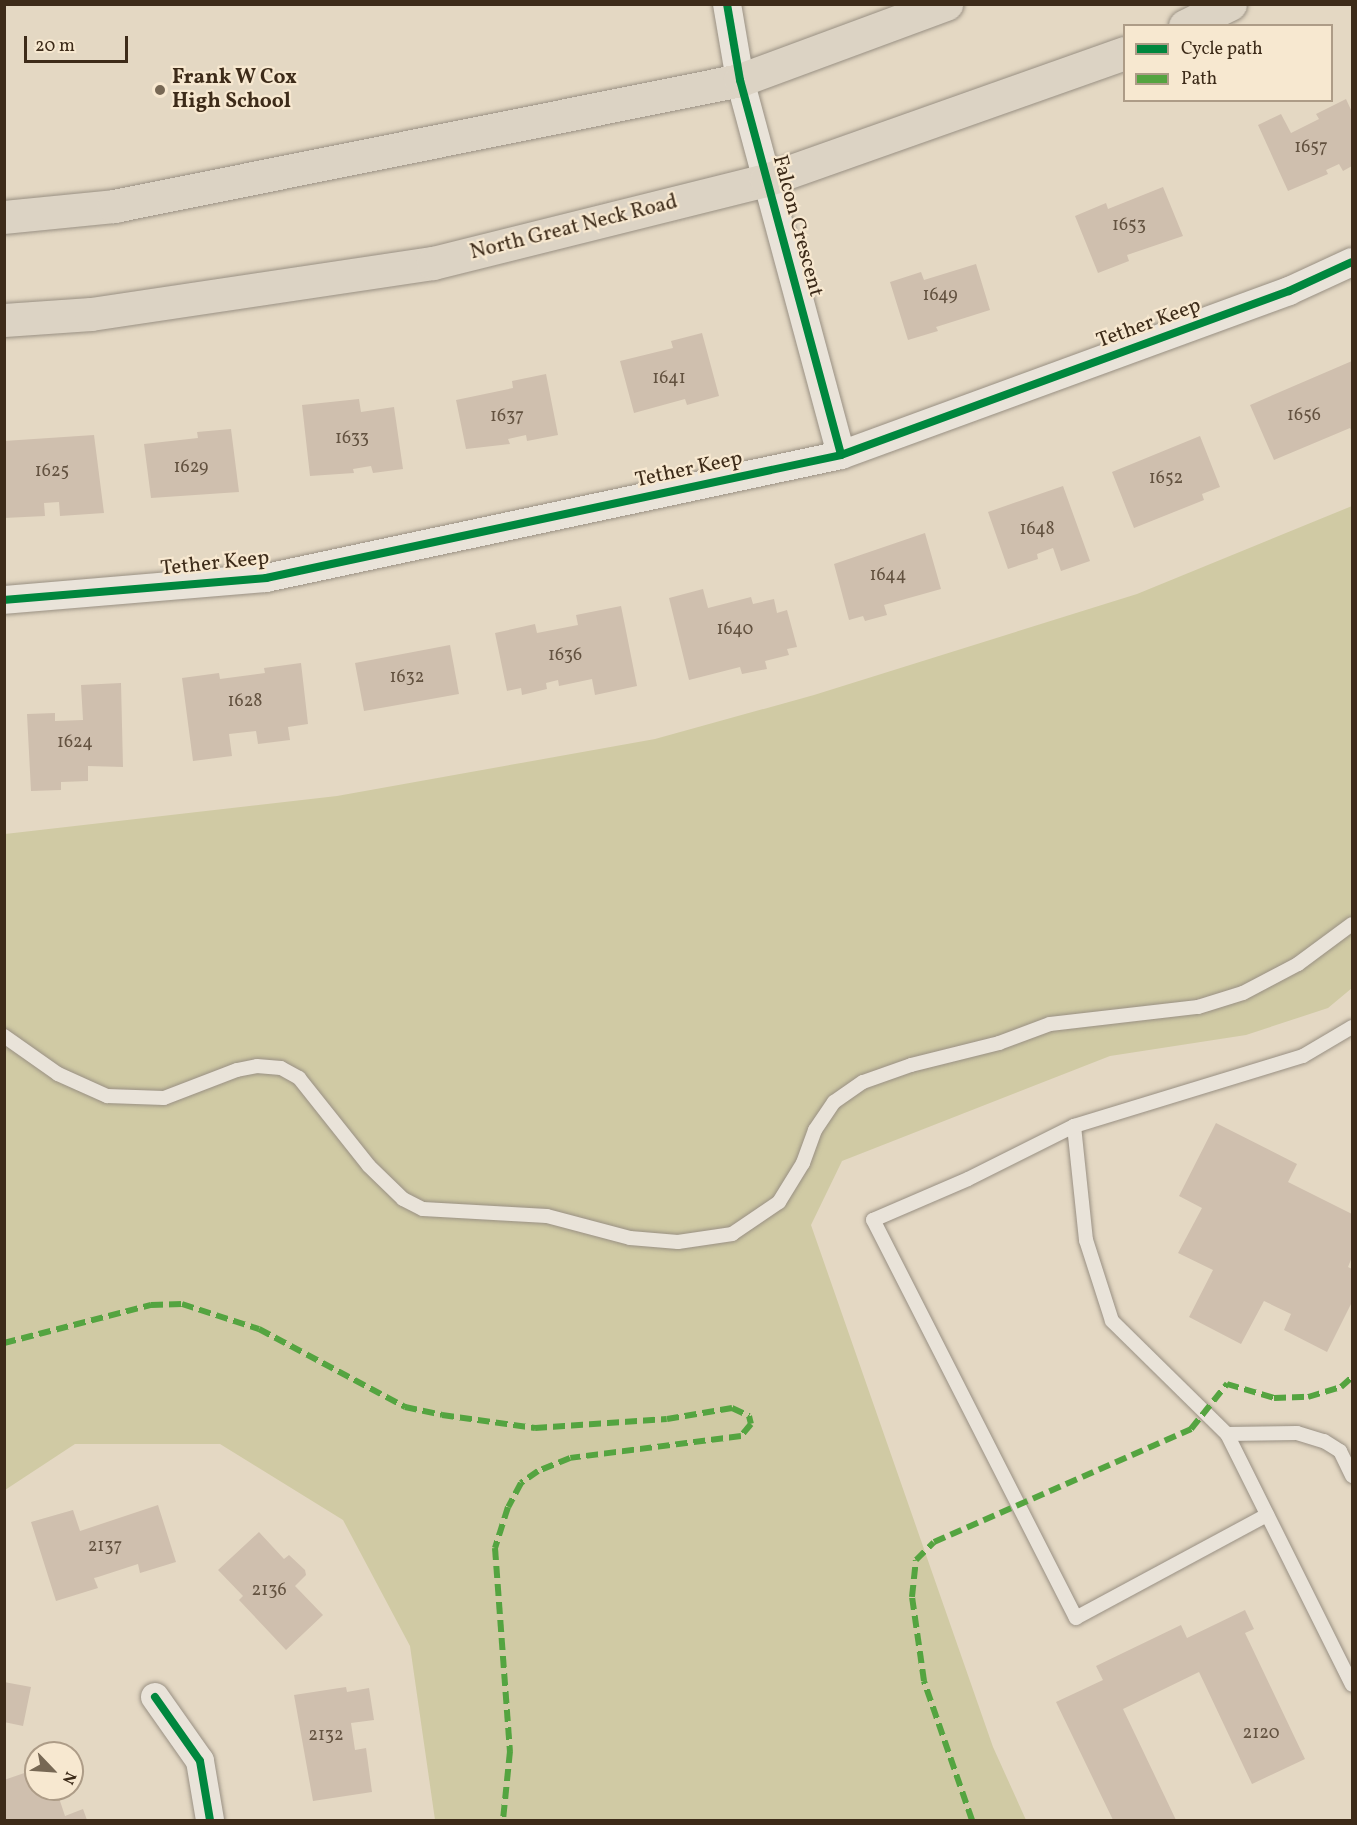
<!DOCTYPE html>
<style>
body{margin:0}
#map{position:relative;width:1357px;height:1825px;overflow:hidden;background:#e4d8c3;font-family:Vollkorn,serif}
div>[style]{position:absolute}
.green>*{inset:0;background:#d0caa4}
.building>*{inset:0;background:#cfbfae}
.roads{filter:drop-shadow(0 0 2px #999083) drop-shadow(0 0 2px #999083)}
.lane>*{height:14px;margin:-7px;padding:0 7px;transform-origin:7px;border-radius:7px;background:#e9e3d9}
.street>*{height:28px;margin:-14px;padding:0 14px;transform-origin:14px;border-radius:14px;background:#e9e3d9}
.primary>*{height:33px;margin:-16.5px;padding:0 16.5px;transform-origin:16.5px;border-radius:16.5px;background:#dcd3c4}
.quiet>*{height:6px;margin-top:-3px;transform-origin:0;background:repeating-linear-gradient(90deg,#54a440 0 12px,transparent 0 18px)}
.cycleway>*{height:8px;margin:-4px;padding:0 4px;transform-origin:4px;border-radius:4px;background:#00873e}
.dots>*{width:16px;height:16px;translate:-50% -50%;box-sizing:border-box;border:3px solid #f7e8d0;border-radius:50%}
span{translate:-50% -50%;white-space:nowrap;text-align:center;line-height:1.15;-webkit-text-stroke:4.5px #f7e8d0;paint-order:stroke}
.number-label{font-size:18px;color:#635240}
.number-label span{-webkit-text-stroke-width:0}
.poi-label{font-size:21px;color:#3d2b19;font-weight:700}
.left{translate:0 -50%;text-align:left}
.street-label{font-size:21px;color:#3d2b19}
.frame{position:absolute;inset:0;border:6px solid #3d2b19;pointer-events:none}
.legend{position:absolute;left:1123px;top:24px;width:210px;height:78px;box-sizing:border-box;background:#f7e8d0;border:2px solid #ad9c87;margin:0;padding:8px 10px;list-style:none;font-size:18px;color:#3d2b19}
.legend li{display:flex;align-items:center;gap:12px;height:30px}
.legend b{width:30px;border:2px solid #ad9c87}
.north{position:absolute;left:24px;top:1741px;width:60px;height:60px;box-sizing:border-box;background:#f7e8d0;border:2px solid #ad9c87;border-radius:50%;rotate:115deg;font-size:16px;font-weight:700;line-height:24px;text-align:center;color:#3d2b19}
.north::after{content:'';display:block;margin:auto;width:21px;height:27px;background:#776854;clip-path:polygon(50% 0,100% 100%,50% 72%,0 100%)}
.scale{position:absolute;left:24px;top:36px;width:104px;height:27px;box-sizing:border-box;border:3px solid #3d2b19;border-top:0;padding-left:8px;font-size:18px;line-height:21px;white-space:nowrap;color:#3d2b19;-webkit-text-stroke:4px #f7e8d0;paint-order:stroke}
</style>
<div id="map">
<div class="green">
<i style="clip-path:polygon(1352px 506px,1352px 988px,1328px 1008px,1246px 1035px,1110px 1056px,842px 1161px,811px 1225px,993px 1747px,1026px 1820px,435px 1820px,410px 1646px,343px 1520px,220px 1444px,75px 1444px,5px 1490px,5px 834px,337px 796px,655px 739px,814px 695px,1137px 594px)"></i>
</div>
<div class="building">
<i style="clip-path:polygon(1346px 99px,1352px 112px,1352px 166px,1343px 171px,1339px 164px,1326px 170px,1328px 174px,1288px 191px,1258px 125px,1281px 114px,1291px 133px,1319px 119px,1316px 114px)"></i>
<i style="clip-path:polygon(1163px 187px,1183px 236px,1127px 255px,1129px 261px,1098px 273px,1075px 216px,1106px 203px,1108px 209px)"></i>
<i style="clip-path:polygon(976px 264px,990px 310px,936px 327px,938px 331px,908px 340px,890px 282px,921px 272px,924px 280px)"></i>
<i style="clip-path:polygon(702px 333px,719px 396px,687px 405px,685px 399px,634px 413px,620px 361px,673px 348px,671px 341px)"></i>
<i style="clip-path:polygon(1352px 361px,1352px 432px,1350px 428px,1274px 460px,1250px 405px)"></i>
<i style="clip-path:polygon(546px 374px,558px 435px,527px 441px,526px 435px,508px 439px,510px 444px,466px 449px,456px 400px,513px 388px,512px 381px)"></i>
<i style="clip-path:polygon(359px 399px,361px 412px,394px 407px,403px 469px,373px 473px,371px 466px,353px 469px,354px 473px,310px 476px,302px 405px)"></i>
<i style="clip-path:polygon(231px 429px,239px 492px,151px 498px,144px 444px,198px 438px,197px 432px)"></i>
<i style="clip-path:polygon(94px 435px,104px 513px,60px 516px,59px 502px,44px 503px,45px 516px,4px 518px,4px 441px)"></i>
<i style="clip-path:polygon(1200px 436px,1220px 487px,1202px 494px,1204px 500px,1134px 528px,1112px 472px)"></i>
<i style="clip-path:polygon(1063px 486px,1090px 561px,1061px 571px,1053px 548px,1037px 554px,1038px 559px,1008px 569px,988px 512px)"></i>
<i style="clip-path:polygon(925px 533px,941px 589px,884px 605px,887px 615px,865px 621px,863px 616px,849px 620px,834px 564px)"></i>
<i style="clip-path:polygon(703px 589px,708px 608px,751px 597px,753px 604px,774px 599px,777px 613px,787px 610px,797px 647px,787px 649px,789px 655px,765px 661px,767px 669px,742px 674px,740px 667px,689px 680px,669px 598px)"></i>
<i style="clip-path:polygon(621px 606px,637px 686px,595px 695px,592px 679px,559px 686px,558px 680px,546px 683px,547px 689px,522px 695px,521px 688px,507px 691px,495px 633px,535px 624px,537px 633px,578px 625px,576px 615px)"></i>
<i style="clip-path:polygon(450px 645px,459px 694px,364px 711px,355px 663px)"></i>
<i style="clip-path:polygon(301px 663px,308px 724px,288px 727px,290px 740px,258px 744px,256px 731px,229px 734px,232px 756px,193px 761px,182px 678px,219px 673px,220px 679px,265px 673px,264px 668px)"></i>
<i style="clip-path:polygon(121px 683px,123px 767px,88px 766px,88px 781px,61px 782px,61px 790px,31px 791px,27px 714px,55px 713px,55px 721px,83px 720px,81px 685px)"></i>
<i style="clip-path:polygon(1216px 1123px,1297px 1164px,1288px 1182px,1352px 1214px,1352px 1257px,1348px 1267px,1352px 1269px,1352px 1302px,1327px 1352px,1284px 1330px,1291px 1314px,1264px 1301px,1241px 1344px,1189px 1317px,1213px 1270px,1178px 1253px,1202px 1208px,1179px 1196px)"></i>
<i style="clip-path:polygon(158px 1505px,176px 1562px,140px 1573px,138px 1564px,98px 1577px,94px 1578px,98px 1588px,56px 1601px,31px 1522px,73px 1510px,80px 1531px)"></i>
<i style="clip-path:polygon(259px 1532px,284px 1559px,289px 1555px,305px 1570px,306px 1575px,295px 1586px,323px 1615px,286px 1650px,239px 1600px,243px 1596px,218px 1570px)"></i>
<i style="clip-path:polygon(1245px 1610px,1254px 1629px,1245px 1633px,1305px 1759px,1252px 1784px,1199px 1672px,1123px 1709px,1176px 1820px,1113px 1820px,1056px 1702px,1103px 1680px,1096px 1666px,1181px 1625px,1187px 1638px)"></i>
<i style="clip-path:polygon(4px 1682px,31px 1687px,23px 1726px,4px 1722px)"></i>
<i style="clip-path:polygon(346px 1687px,347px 1692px,369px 1688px,374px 1720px,351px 1723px,355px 1750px,366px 1748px,372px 1792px,313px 1801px,294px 1695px)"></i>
<i style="clip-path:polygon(36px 1769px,36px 1789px,56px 1789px,65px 1816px,83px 1809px,87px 1820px,4px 1820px,4px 1780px)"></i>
</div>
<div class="roads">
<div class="lane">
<i style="left:4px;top:1036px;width:66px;rotate:35.1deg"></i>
<i style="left:58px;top:1074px;width:54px;rotate:24.2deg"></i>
<i style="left:107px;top:1096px;width:57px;rotate:2deg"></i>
<i style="left:164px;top:1098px;width:78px;rotate:-21deg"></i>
<i style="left:237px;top:1070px;width:20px;rotate:-11deg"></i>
<i style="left:257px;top:1066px;width:24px;rotate:5deg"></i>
<i style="left:281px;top:1068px;width:21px;rotate:29deg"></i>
<i style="left:299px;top:1078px;width:112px;rotate:51.5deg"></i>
<i style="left:369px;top:1166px;width:47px;rotate:44.1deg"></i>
<i style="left:403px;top:1199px;width:22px;rotate:27deg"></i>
<i style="left:423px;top:1209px;width:124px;rotate:3.2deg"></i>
<i style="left:547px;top:1216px;width:86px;rotate:14.8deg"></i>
<i style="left:630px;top:1238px;width:48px;rotate:4.8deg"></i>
<i style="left:678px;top:1242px;width:55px;rotate:-8.4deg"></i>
<i style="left:732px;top:1234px;width:57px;rotate:-34.2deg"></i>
<i style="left:779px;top:1202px;width:46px;rotate:-58.4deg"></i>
<i style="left:803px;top:1163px;width:35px;rotate:-70deg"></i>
<i style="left:815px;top:1130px;width:34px;rotate:-56deg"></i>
<i style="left:834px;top:1102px;width:35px;rotate:-35deg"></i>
<i style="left:863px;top:1082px;width:51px;rotate:-19.5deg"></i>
<i style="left:911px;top:1065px;width:91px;rotate:-14deg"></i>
<i style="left:999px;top:1043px;width:54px;rotate:-20.4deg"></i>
<i style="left:1050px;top:1024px;width:149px;rotate:-6.6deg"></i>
<i style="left:1198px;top:1007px;width:47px;rotate:-17.3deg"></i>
<i style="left:1243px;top:993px;width:62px;rotate:-27.8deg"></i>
<i style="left:1298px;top:964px;width:67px;rotate:-36.5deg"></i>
<i style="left:1074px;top:1126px;width:115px;rotate:84deg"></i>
<i style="left:1086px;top:1240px;width:85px;rotate:72.2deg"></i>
<i style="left:1112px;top:1321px;width:161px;rotate:44.5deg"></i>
<i style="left:1227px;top:1434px;width:280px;rotate:63.5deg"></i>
<i style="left:1227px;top:1434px;width:70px;rotate:-0.8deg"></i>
<i style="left:1297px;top:1433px;width:28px;rotate:17deg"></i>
<i style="left:1324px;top:1441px;width:19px;rotate:32deg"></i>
<i style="left:1340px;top:1451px;width:28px;rotate:64deg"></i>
<i style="left:1267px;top:1515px;width:217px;rotate:151.7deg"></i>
<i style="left:1076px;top:1618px;width:447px;rotate:-117deg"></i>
<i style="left:873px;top:1220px;width:103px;rotate:-23.3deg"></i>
<i style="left:968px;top:1179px;width:119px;rotate:-26.6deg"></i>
<i style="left:1074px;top:1126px;width:239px;rotate:-17deg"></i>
<i style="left:1303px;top:1056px;width:57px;rotate:-30.6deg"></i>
</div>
<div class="street">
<i style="left:727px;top:4px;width:77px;rotate:80.3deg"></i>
<i style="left:740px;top:80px;width:388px;rotate:74.9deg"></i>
<i style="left:4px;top:600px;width:263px;rotate:-4.8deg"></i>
<i style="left:266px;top:578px;width:588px;rotate:-12.07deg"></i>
<i style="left:841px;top:455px;width:477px;rotate:-20.1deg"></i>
<i style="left:1289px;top:291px;width:69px;rotate:-24.7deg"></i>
<i style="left:155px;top:1697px;width:78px;rotate:54.9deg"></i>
<i style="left:200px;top:1761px;width:60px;rotate:80.4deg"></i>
</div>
<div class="primary">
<i style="left:1185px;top:26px;width:50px;rotate:-26.1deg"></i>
<i style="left:4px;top:217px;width:111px;rotate:-5.7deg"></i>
<i style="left:114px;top:206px;width:639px;rotate:-11.38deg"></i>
<i style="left:740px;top:80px;width:220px;rotate:-20.3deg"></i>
<i style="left:4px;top:320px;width:87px;rotate:-3.9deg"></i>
<i style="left:91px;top:314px;width:346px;rotate:-8.5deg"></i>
<i style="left:433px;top:263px;width:343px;rotate:-14deg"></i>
<i style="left:766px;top:180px;width:380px;rotate:-19.5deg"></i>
</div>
</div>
<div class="quiet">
<i style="left:4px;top:1343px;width:152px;rotate:-14.5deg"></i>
<i style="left:151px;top:1305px;width:31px;rotate:-2deg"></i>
<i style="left:182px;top:1304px;width:81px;rotate:18deg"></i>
<i style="left:259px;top:1329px;width:166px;rotate:28.1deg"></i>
<i style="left:405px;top:1407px;width:38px;rotate:12deg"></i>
<i style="left:442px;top:1415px;width:94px;rotate:8deg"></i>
<i style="left:535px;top:1428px;width:132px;rotate:-3.9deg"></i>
<i style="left:667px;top:1419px;width:66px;rotate:-9.6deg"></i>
<i style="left:732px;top:1408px;width:19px;rotate:25deg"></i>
<i style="left:749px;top:1416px;width:8px;rotate:76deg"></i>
<i style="left:751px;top:1424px;width:16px;rotate:130deg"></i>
<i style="left:741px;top:1436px;width:172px;rotate:172.7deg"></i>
<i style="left:570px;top:1458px;width:35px;rotate:158deg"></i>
<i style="left:538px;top:1471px;width:21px;rotate:145deg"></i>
<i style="left:521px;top:1483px;width:27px;rotate:118deg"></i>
<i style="left:508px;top:1507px;width:43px;rotate:107.6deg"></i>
<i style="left:495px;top:1548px;width:204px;rotate:85.8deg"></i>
<i style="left:510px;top:1751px;width:69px;rotate:95.8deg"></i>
<i style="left:972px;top:1820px;width:147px;rotate:-109.1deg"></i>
<i style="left:924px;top:1681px;width:85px;rotate:-98.1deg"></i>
<i style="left:912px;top:1597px;width:37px;rotate:-84deg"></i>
<i style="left:916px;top:1560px;width:25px;rotate:-45deg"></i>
<i style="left:934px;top:1542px;width:281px;rotate:-23.7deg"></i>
<i style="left:1191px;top:1429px;width:58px;rotate:-51.3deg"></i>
<i style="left:1227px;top:1384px;width:49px;rotate:16.6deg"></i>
<i style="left:1274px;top:1398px;width:34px;rotate:-2deg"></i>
<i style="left:1308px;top:1397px;width:34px;rotate:-17deg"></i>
<i style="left:1341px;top:1387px;width:15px;rotate:-42deg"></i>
</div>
<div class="cycleway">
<i style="left:727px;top:4px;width:77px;rotate:80.3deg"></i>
<i style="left:740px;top:80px;width:388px;rotate:74.9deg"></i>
<i style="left:4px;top:600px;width:263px;rotate:-4.8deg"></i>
<i style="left:266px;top:578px;width:588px;rotate:-12.07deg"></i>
<i style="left:841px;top:455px;width:477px;rotate:-20.1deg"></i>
<i style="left:1289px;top:291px;width:69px;rotate:-24.7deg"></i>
<i style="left:155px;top:1697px;width:78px;rotate:54.9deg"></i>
<i style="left:200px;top:1761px;width:60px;rotate:80.4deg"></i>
</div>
<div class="dots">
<i style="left:160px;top:90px;background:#776854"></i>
</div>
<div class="number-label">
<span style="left:1311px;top:148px">1657</span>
<span style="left:1129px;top:226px">1653</span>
<span style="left:940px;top:296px">1649</span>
<span style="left:669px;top:379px">1641</span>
<span style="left:1304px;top:416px">1656</span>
<span style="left:507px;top:417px">1637</span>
<span style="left:352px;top:439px">1633</span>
<span style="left:191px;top:468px">1629</span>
<span style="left:52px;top:472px">1625</span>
<span style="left:1166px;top:479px">1652</span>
<span style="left:1037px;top:530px">1648</span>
<span style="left:888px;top:576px">1644</span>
<span style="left:735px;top:630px">1640</span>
<span style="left:565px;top:656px">1636</span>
<span style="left:407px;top:678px">1632</span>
<span style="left:245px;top:702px">1628</span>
<span style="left:75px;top:743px">1624</span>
<span style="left:105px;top:1547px">2137</span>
<span style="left:269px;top:1591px">2136</span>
<span style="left:1261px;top:1734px">2120</span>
<span style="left:326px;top:1736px">2132</span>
</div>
<div class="poi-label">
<span class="left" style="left:172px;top:90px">Frank W Cox<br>High School</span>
</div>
<div class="street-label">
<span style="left:797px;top:226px;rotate:75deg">Falcon Crescent</span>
<span style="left:574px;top:228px;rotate:-14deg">North Great Neck Road</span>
<span style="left:1149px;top:324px;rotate:-20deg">Tether Keep</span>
<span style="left:689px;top:470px;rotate:-12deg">Tether Keep</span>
<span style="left:215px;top:564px;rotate:-6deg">Tether Keep</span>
</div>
<div class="frame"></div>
<ul class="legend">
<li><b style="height:8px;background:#00873e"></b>Cycle path</li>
<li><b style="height:8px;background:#54a440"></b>Path</li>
</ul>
<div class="north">N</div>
<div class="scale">20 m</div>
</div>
